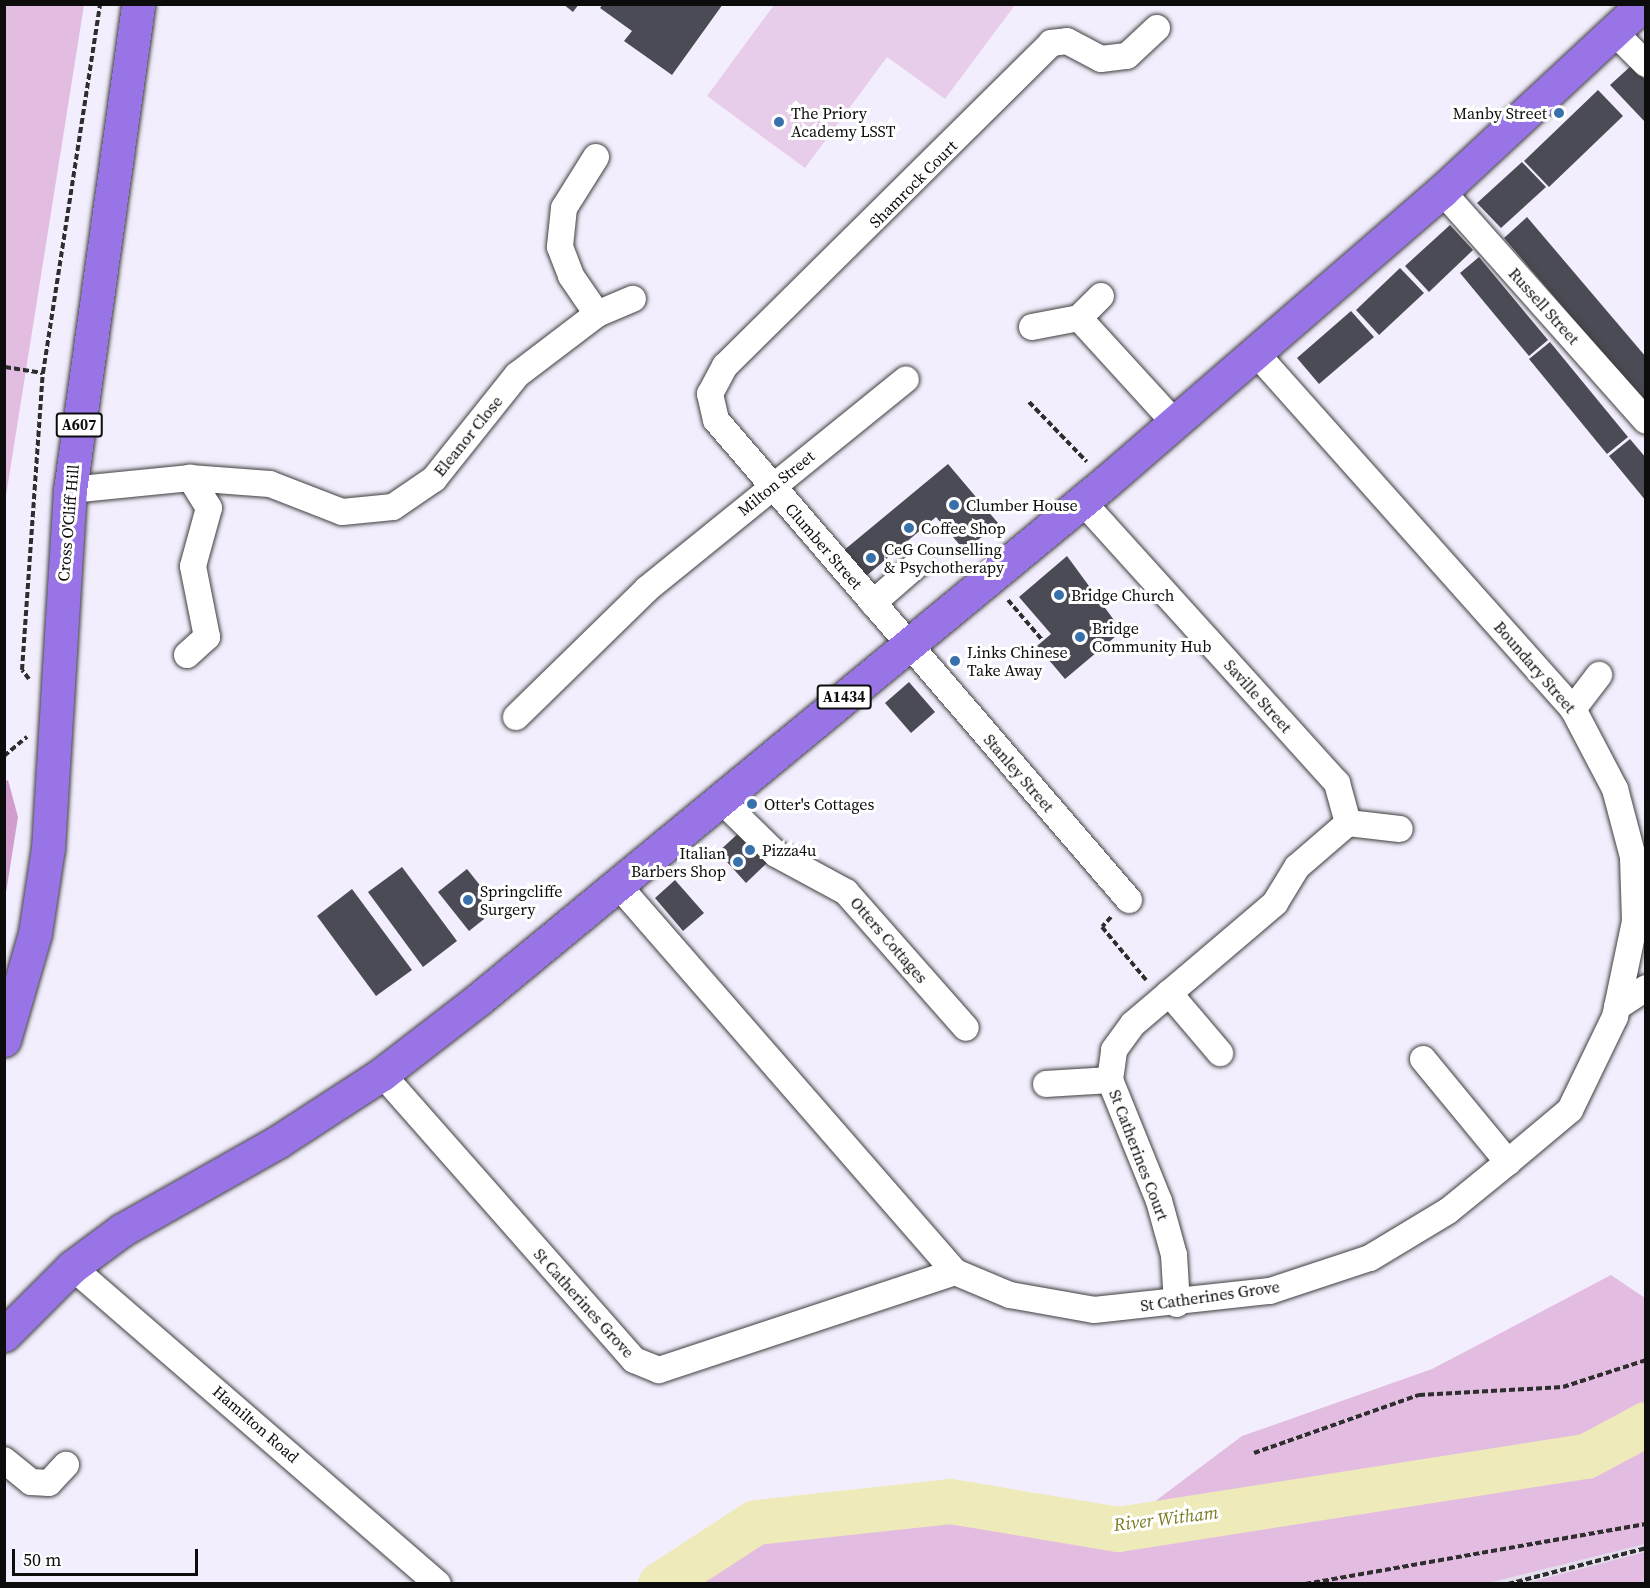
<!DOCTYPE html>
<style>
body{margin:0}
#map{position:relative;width:1650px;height:1588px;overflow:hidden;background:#f3eefd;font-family:"Source Serif 4",serif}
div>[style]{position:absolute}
.green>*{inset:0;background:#e3bce1}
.forest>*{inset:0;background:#d19dcc}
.pitch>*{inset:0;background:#e8cdeb}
.plaza>*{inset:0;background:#e2deec}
.river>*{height:45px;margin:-22.5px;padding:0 22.5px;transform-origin:22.5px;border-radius:22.5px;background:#eeeab9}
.building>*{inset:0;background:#4a4b54}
.path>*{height:4px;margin-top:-2px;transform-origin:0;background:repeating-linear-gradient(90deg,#2e2e2e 0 6px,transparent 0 9px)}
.roads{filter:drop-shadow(0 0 2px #3f3f3f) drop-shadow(0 0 2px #3f3f3f)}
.minor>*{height:26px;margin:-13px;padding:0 13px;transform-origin:13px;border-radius:13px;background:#fff}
.major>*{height:33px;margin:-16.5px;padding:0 16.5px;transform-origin:16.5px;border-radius:16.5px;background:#9874e6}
.dots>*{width:16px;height:16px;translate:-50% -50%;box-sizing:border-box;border:3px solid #fff;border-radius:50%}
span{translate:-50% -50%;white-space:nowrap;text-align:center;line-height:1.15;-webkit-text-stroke:6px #fff;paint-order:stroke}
.shield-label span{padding:2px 4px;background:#fff;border:2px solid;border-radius:4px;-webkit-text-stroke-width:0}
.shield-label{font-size:15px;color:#0c0c0c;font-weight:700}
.poi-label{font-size:16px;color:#0c0c0c}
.left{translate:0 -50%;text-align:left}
.right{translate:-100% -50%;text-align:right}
.street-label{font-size:16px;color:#0c0c0c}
.water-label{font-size:18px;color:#7a7a23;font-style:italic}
.frame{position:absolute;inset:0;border:6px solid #0c0c0c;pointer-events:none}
.scale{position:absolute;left:12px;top:1549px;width:186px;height:27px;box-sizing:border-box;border:3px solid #0c0c0c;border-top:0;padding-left:8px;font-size:18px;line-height:21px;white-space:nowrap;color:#0c0c0c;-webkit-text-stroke:4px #fff;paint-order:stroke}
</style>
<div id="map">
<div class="green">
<i style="clip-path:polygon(5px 4px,84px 5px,5px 502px,4px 5px)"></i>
<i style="clip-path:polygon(1611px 1275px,1645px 1298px,1645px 1583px,660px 1584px,755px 1522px,950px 1501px,1118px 1529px,1242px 1436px,1432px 1369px)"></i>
</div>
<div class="forest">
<i style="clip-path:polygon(8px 780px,18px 817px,5px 899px,4px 782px)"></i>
</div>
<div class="pitch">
<i style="clip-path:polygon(774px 5px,774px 4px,1015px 5px,945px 99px,887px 57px,805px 168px,707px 96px)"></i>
</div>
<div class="plaza">
<i style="clip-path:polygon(1645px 1544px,1645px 1552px,1527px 1583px,1488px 1583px)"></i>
</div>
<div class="river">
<i style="left:660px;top:1584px;width:113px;rotate:-33.1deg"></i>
<i style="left:755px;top:1522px;width:196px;rotate:-6.1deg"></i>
<i style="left:950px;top:1501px;width:170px;rotate:9.5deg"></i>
<i style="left:1118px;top:1529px;width:474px;rotate:-8.9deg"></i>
<i style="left:1586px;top:1456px;width:68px;rotate:-28.1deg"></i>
</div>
<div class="building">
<i style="clip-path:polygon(563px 4px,579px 4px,573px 12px)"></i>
<i style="clip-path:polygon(603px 4px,723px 4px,672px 75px,624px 41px,632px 31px,600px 8px)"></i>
<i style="clip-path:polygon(1632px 65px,1646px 81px,1646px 123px,1610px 85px)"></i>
<i style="clip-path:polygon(1598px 90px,1623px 116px,1549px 187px,1524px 161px)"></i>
<i style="clip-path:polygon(1522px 162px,1546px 187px,1501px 228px,1477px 203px)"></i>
<i style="clip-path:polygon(1527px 217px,1646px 357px,1646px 404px,1504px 238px)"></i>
<i style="clip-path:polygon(1450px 225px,1473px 250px,1429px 292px,1405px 266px)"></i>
<i style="clip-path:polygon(1479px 257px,1548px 340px,1529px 356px,1460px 273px)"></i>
<i style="clip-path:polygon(1400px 268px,1424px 293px,1379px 335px,1356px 310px)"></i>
<i style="clip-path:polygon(1351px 311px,1374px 337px,1319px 384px,1297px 358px)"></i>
<i style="clip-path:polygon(1550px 342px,1628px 437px,1607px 454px,1529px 359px)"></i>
<i style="clip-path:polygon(1630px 439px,1646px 458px,1646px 501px,1609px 456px)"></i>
<i style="clip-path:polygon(948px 464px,998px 523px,965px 551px,936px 517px,865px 577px,843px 551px)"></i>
<i style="clip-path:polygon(1067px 556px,1122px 631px,1065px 679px,1037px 646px,1051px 634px,1019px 597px)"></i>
<i style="clip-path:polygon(909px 682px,935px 712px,911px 733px,885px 703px)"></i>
<i style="clip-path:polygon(742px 830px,770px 860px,746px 883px,718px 852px)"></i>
<i style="clip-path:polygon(402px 867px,457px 941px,423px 967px,368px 892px)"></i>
<i style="clip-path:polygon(467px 869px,498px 908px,469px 931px,438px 892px)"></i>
<i style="clip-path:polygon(675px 880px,704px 913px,683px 931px,655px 898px)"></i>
<i style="clip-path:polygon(352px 889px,412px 970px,376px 996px,317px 916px)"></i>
</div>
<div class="path">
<i style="left:5px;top:367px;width:38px;rotate:9deg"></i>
<i style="left:1029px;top:402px;width:83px;rotate:46deg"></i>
<i style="left:1008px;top:600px;width:54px;rotate:49.5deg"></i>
<i style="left:29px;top:679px;width:11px;rotate:-128deg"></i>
<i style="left:22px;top:670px;width:298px;rotate:-86deg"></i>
<i style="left:43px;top:373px;width:373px;rotate:-81.2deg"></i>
<i style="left:4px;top:756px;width:30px;rotate:-40deg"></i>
<i style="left:1111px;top:917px;width:13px;rotate:132deg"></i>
<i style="left:1102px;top:927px;width:69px;rotate:50.3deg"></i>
<i style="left:1254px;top:1453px;width:175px;rotate:-19.4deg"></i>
<i style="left:1419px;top:1395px;width:144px;rotate:-3.2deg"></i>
<i style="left:1563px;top:1387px;width:87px;rotate:-18deg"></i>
<i style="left:883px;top:1584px;width:114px"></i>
<i style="left:1305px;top:1584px;width:346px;rotate:-10deg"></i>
<i style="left:1508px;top:1584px;width:143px;rotate:-14.6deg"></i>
</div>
<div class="roads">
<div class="minor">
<i style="left:1614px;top:32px;width:45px;rotate:45deg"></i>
<i style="left:596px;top:157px;width:60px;rotate:122.1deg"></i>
<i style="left:564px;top:208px;width:39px;rotate:96deg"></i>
<i style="left:560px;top:247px;width:31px;rotate:69deg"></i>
<i style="left:571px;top:276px;width:46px;rotate:55.6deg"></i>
<i style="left:1442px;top:191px;width:307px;rotate:48.4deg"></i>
<i style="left:1079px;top:318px;width:31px;rotate:-45deg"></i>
<i style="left:1032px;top:327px;width:48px;rotate:-10.8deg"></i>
<i style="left:1079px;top:318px;width:142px;rotate:47.6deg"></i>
<i style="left:70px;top:490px;width:121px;rotate:-5.7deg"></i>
<i style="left:190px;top:478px;width:80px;rotate:4.3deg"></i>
<i style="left:270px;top:484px;width:77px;rotate:21.3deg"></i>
<i style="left:342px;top:512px;width:51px;rotate:-5.6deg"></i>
<i style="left:393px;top:507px;width:50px;rotate:-34.3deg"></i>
<i style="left:434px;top:479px;width:133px;rotate:-51.4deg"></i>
<i style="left:517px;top:375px;width:101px;rotate:-37.3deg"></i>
<i style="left:597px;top:314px;width:39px;rotate:-23deg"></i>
<i style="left:1083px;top:502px;width:379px;rotate:47.9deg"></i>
<i style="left:1337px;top:783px;width:41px;rotate:74.6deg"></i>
<i style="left:873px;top:603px;width:62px;rotate:-41.1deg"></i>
<i style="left:187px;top:655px;width:27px;rotate:-42deg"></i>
<i style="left:207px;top:637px;width:72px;rotate:-101.2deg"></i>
<i style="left:193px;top:566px;width:60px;rotate:-74.6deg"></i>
<i style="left:209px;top:508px;width:36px;rotate:-122deg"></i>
<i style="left:1573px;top:709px;width:43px;rotate:-52.6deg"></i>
<i style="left:516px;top:717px;width:183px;rotate:-44.3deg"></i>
<i style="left:647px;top:589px;width:333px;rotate:-39deg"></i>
<i style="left:719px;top:798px;width:80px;rotate:44.5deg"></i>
<i style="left:776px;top:854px;width:80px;rotate:28.5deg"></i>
<i style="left:846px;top:892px;width:181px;rotate:48.6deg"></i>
<i style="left:618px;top:885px;width:513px;rotate:48.95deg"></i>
<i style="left:955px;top:1272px;width:60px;rotate:22.7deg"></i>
<i style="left:1010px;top:1295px;width:85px;rotate:10.1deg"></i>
<i style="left:1094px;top:1310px;width:177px;rotate:-6.2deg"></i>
<i style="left:1270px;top:1291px;width:105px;rotate:-18.3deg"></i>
<i style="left:1370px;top:1258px;width:91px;rotate:-31.1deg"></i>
<i style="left:1448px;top:1211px;width:77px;rotate:-39.2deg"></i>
<i style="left:1508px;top:1162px;width:81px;rotate:-40deg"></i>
<i style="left:1570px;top:1110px;width:103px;rotate:-64.2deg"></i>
<i style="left:1615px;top:1017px;width:98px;rotate:-78.2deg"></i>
<i style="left:1635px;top:921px;width:64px;rotate:-91.8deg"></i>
<i style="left:1633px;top:857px;width:70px;rotate:-104.8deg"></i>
<i style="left:1615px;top:789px;width:90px;rotate:-117.7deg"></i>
<i style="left:1573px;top:709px;width:477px;rotate:-131.7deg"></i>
<i style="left:1129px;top:900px;width:633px;rotate:-130.71deg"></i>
<i style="left:716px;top:420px;width:27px;rotate:-103deg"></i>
<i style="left:710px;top:394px;width:32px;rotate:-62deg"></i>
<i style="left:725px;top:366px;width:459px;rotate:-44.7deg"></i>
<i style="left:1051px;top:43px;width:16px;rotate:-7deg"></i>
<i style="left:1067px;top:41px;width:38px;rotate:28deg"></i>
<i style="left:1101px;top:59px;width:26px;rotate:-7deg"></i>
<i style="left:1127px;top:56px;width:41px;rotate:-43deg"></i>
<i style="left:1169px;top:993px;width:79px;rotate:49.6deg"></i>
<i style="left:1617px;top:1007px;width:35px;rotate:-33deg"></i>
<i style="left:1423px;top:1059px;width:134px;rotate:50.5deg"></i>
<i style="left:382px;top:1074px;width:381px;rotate:48.6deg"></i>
<i style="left:634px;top:1360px;width:27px;rotate:22deg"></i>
<i style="left:659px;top:1370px;width:312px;rotate:-18.3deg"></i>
<i style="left:1046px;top:1084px;width:64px;rotate:-3.6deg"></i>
<i style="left:72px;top:1267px;width:484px;rotate:40.9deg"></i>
<i style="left:1177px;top:1304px;width:49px;rotate:-93.5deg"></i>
<i style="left:1174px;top:1255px;width:56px;rotate:-105.5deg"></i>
<i style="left:1159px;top:1201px;width:131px;rotate:-112deg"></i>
<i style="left:1110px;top:1080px;width:30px;rotate:-82deg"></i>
<i style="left:1114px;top:1050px;width:32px;rotate:-54deg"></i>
<i style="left:1133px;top:1024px;width:187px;rotate:-40.4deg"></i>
<i style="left:1275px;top:903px;width:42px;rotate:-58.6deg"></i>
<i style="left:1297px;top:867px;width:67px;rotate:-40.8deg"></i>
<i style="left:1348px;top:823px;width:52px;rotate:6.6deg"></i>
<i style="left:4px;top:1460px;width:35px;rotate:39deg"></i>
<i style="left:31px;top:1482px;width:18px;rotate:3deg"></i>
<i style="left:49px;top:1483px;width:25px;rotate:-47deg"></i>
</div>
<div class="major">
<i style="left:4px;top:1040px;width:111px;rotate:-73.8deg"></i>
<i style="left:35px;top:933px;width:86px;rotate:-81.3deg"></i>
<i style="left:48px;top:848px;width:359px;rotate:-86.5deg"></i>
<i style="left:70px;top:490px;width:491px;rotate:-82deg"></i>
<i style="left:4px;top:1335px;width:96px;rotate:-45deg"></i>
<i style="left:72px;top:1267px;width:62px;rotate:-36.5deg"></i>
<i style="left:122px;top:1230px;width:180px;rotate:-29.5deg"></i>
<i style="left:279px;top:1141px;width:123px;rotate:-33deg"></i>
<i style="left:382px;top:1074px;width:123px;rotate:-37.7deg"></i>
<i style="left:479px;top:999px;width:813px;rotate:-39.51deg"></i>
<i style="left:1106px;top:482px;width:444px;rotate:-40.9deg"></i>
<i style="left:1442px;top:191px;width:275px;rotate:-42.9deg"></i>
</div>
</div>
<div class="dots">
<i style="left:1559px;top:113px;background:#3770aa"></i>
<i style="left:779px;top:122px;background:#3770aa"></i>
<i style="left:954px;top:505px;background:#3770aa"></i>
<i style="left:909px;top:528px;background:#3770aa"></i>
<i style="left:871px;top:558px;background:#3770aa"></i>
<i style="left:1059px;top:595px;background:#3770aa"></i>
<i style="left:1080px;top:637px;background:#3770aa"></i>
<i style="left:955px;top:661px;background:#3770aa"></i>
<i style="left:752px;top:804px;background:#3770aa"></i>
<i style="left:750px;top:850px;background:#3770aa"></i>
<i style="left:738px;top:862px;background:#3770aa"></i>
<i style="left:468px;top:900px;background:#3770aa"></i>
</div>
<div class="shield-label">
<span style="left:79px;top:425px">A607</span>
<span style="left:844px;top:697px">A1434</span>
</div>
<div class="poi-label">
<span class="left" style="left:791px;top:122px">The Priory<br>Academy LSST</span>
<span class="right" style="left:1547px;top:113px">Manby Street</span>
<span class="left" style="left:966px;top:505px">Clumber House</span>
<span class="left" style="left:921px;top:528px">Coffee Shop</span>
<span class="left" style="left:884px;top:558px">CeG Counselling<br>&amp; Psychotherapy</span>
<span class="left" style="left:1071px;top:595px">Bridge Church</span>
<span class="left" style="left:1092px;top:637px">Bridge<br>Community Hub</span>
<span class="left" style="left:967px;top:661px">Links Chinese<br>Take Away</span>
<span class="left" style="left:764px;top:804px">Otter's Cottages</span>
<span class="left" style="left:762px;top:850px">Pizza4u</span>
<span class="right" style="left:726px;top:862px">Italian<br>Barbers Shop</span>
<span class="left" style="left:480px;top:900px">Springcliffe<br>Surgery</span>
</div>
<div class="street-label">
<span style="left:913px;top:184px;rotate:-45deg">Shamrock Court</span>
<span style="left:1544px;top:306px;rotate:48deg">Russell Street</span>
<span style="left:468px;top:436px;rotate:-51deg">Eleanor Close</span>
<span style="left:776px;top:483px;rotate:-39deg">Milton Street</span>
<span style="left:68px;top:523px;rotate:-85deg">Cross O'Cliff Hill</span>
<span style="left:824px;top:546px;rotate:49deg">Clumber Street</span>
<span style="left:1535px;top:667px;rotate:49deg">Boundary Street</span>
<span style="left:1258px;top:696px;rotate:48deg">Saville Street</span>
<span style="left:1019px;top:773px;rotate:49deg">Stanley Street</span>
<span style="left:889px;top:940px;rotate:49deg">Otters Cottages</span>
<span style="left:1139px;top:1155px;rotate:69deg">St Catherines Court</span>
<span style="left:1210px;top:1296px;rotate:-8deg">St Catherines Grove</span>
<span style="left:584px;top:1303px;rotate:48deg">St Catherines Grove</span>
<span style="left:256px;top:1424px;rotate:41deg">Hamilton Road</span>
</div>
<div class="water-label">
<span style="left:1166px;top:1519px;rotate:-7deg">River Witham</span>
</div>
<div class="frame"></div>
<div class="scale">50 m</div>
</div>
